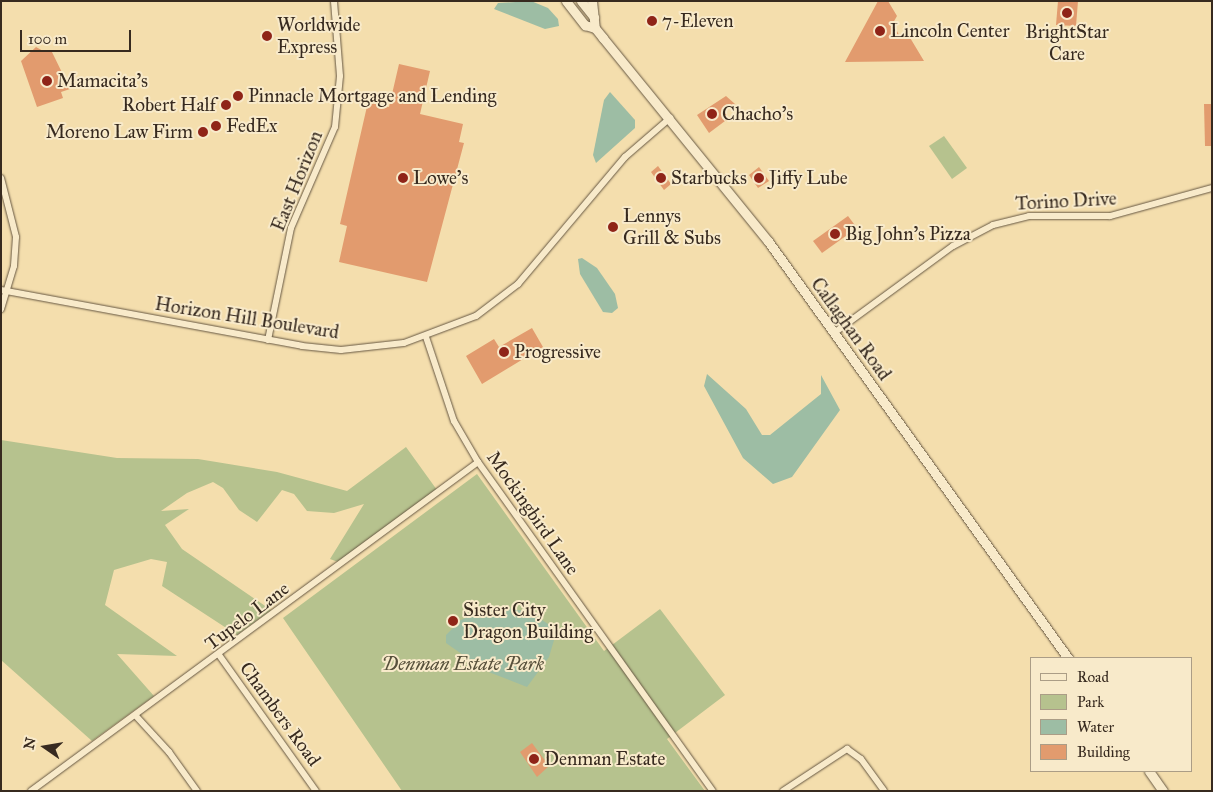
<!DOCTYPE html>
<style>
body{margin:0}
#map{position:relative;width:1213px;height:792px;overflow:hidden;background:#f4dead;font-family:"IM FELL Great Primer",serif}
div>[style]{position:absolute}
.green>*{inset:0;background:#b6c28e}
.water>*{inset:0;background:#9dbda4}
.building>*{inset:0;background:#e29b6e}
.roads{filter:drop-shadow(0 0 1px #665742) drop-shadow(0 0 1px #665742)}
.minor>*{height:6px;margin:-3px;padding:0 3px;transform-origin:3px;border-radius:3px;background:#f8eaca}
.secondary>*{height:9px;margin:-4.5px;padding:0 4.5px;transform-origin:4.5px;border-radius:4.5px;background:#f8eaca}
.dots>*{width:14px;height:14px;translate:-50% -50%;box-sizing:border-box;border:2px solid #f8eaca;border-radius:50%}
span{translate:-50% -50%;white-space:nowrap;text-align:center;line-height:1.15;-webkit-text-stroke:4px #f8eaca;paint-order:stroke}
.poi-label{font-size:19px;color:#372a1f}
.left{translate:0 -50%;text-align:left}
.right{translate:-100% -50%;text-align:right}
.street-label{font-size:19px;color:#372a1f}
.park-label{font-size:19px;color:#57503b;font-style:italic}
.frame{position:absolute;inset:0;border:2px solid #372a1f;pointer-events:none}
.legend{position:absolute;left:1030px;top:657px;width:162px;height:115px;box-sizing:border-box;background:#f8eaca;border:1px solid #ab9d86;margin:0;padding:6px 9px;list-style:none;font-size:15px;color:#372a1f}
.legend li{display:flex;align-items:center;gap:10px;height:25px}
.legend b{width:25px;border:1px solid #ab9d86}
.north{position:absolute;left:20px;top:722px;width:50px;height:50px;-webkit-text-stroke:4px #f8eaca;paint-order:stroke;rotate:283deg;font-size:14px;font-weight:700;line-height:20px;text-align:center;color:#372a1f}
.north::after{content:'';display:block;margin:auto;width:18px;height:22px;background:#372a1f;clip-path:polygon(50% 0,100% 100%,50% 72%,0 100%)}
.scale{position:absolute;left:20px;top:30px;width:111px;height:22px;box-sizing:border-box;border:2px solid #372a1f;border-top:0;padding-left:6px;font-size:15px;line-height:18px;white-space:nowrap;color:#372a1f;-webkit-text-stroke:4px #f8eaca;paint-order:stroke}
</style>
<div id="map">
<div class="green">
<i style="clip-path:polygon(944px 136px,967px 168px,952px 179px,929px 146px)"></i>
<i style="clip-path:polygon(1px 440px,117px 458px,198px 459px,277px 472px,347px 491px,406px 447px,437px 490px,338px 562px,330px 559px,364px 504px,334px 513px,307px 511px,294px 494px,282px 490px,257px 522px,239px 510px,223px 488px,213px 482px,187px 493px,161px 511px,189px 509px,165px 525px,182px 549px,271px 610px,237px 635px,162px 586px,167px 562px,151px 559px,114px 570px,105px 605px,177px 656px,117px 654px,154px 696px,92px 741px,1px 660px)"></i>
<i style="clip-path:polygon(477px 474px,604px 651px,660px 609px,725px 695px,667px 739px,705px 791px,402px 791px,283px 618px)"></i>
</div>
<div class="water">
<i style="clip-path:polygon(531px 1px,548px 8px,558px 19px,559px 26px,545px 29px,494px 9px,498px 3px)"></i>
<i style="clip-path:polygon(610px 92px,635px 120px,635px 128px,596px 163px,593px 155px,604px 100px)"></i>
<i style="clip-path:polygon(582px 258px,597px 268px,615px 294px,618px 308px,612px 313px,603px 312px,580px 274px,578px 259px)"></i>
<i style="clip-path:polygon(707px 374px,746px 409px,762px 435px,770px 435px,821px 394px,821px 375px,840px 410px,792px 477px,773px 484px,743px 458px,704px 386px)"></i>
<i style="clip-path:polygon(494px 606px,530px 612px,557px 630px,549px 657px,527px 687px,486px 671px,446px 643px,446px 635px,461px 620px)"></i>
</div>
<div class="building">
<i style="clip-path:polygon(878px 1px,888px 1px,897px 16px,893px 23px,900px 37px,909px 36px,924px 61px,845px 62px)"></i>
<i style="clip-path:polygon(1058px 1px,1078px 1px,1076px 26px,1056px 25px)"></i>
<i style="clip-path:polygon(36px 47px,45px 52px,51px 50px,70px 89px,61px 92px,63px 98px,37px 107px,21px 61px)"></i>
<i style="clip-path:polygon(399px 64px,430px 71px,420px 114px,463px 124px,459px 142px,464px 143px,427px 282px,339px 262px,347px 226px,340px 224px,368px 102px,389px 107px)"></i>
<i style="clip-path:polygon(726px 96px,735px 104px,724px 112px,729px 118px,709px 133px,697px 115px)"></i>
<i style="clip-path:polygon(1204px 104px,1212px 104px,1212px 146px,1205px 146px)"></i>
<i style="clip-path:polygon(658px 166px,671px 184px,664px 190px,651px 172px)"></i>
<i style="clip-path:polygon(759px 167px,769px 181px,758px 188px,749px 175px)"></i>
<i style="clip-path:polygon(848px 216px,857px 228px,822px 253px,813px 241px)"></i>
<i style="clip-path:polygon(532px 328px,543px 347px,482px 384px,466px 356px,494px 339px,499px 347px)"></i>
<i style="clip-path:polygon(532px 743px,549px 766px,537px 777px,520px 752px)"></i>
</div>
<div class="roads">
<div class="minor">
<i style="left:1px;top:178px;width:61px;rotate:75.7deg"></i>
<i style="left:16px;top:237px;width:29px;rotate:94deg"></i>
<i style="left:14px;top:266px;width:45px;rotate:106.8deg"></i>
<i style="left:1px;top:290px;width:306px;rotate:10.5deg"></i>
<i style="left:302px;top:346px;width:39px;rotate:6deg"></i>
<i style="left:341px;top:350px;width:63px;rotate:-6.3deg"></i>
<i style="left:404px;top:343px;width:77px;rotate:-20.6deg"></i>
<i style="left:476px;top:316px;width:53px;rotate:-37.3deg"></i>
<i style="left:518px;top:284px;width:166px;rotate:-49.9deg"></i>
<i style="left:625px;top:157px;width:60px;rotate:-40.9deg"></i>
<i style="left:834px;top:333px;width:147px;rotate:-36.2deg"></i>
<i style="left:953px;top:246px;width:45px;rotate:-27.7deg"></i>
<i style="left:993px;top:225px;width:37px;rotate:-14deg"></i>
<i style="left:1029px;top:216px;width:81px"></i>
<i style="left:1110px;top:216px;width:106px;rotate:-15.4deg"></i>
<i style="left:426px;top:337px;width:89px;rotate:71.6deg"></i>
<i style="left:454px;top:421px;width:48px;rotate:59.7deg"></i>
<i style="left:478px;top:462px;width:404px;rotate:54.5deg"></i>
<i style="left:268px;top:340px;width:114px;rotate:-78.4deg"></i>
<i style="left:291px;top:228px;width:110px;rotate:-66.5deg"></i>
<i style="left:335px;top:127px;width:51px;rotate:-84.4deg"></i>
<i style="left:340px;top:76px;width:75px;rotate:-94.6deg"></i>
<i style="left:219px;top:655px;width:167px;rotate:54.5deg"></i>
<i style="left:136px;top:716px;width:49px;rotate:47.5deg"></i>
<i style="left:169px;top:752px;width:48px;rotate:54.3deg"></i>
<i style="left:31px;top:791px;width:555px;rotate:-36.35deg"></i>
<i style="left:783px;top:791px;width:77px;rotate:-33.3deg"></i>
<i style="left:847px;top:749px;width:17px;rotate:36deg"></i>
<i style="left:861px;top:759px;width:39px;rotate:54deg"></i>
</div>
<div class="secondary">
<i style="left:566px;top:1px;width:31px;rotate:52deg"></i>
<i style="left:585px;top:25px;width:10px;rotate:17deg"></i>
<i style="left:581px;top:1px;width:21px;rotate:51deg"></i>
<i style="left:592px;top:1px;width:27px;rotate:84deg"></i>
<i style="left:595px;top:28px;width:13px;rotate:51deg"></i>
<i style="left:603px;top:38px;width:262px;rotate:50.9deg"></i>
<i style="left:768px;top:241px;width:514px;rotate:54.27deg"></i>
<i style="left:1149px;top:771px;width:24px;rotate:55deg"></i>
</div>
</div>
<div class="dots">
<i style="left:1067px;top:13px;background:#8f2418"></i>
<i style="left:652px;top:21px;background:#8f2418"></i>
<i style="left:880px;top:31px;background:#8f2418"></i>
<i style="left:267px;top:36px;background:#8f2418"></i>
<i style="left:47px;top:81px;background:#8f2418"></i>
<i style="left:238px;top:96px;background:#8f2418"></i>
<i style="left:226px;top:105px;background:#8f2418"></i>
<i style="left:712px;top:114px;background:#8f2418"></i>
<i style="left:216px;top:126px;background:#8f2418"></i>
<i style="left:203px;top:132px;background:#8f2418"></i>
<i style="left:403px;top:178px;background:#8f2418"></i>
<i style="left:661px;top:178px;background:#8f2418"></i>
<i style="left:759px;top:178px;background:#8f2418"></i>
<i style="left:613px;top:227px;background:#8f2418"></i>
<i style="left:835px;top:234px;background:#8f2418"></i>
<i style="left:504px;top:352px;background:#8f2418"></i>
<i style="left:453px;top:621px;background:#8f2418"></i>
<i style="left:534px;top:759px;background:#8f2418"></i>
</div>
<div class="poi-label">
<span class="left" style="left:662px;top:21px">7-Eleven</span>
<span class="left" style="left:277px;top:36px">Worldwide<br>Express</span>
<span class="left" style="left:890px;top:31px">Lincoln Center</span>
<span style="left:1067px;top:43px">BrightStar<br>Care</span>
<span class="left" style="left:57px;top:81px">Mamacita's</span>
<span class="left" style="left:248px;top:96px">Pinnacle Mortgage and Lending</span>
<span class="right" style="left:216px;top:105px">Robert Half</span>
<span class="left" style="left:722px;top:114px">Chacho's</span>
<span class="left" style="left:226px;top:126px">FedEx</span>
<span class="right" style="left:193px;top:132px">Moreno Law Firm</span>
<span class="left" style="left:413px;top:178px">Lowe's</span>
<span class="left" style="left:671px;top:178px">Starbucks</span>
<span class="left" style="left:769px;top:178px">Jiffy Lube</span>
<span class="left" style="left:623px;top:227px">Lennys<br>Grill &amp; Subs</span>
<span class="left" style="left:845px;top:234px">Big John's Pizza</span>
<span class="left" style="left:514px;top:352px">Progressive</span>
<span class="left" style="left:463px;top:621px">Sister City<br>Dragon Building</span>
<span class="left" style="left:544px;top:759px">Denman Estate</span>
</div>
<div class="street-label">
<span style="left:297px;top:181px;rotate:-68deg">East Horizon</span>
<span style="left:1066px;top:201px;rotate:-3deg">Torino Drive</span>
<span style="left:247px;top:318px;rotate:9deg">Horizon Hill Boulevard</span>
<span style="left:851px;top:329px;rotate:54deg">Callaghan Road</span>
<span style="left:533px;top:513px;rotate:55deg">Mockingbird Lane</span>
<span style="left:247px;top:616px;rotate:-37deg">Tupelo Lane</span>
<span style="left:280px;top:714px;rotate:54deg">Chambers Road</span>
</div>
<div class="park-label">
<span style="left:463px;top:664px">Denman Estate Park</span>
</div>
<div class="frame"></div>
<ul class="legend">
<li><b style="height:6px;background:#f8eaca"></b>Road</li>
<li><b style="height:14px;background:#b6c28e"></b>Park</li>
<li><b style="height:14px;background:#9dbda4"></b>Water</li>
<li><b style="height:14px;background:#e29b6e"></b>Building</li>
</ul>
<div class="north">N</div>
<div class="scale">100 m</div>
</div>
